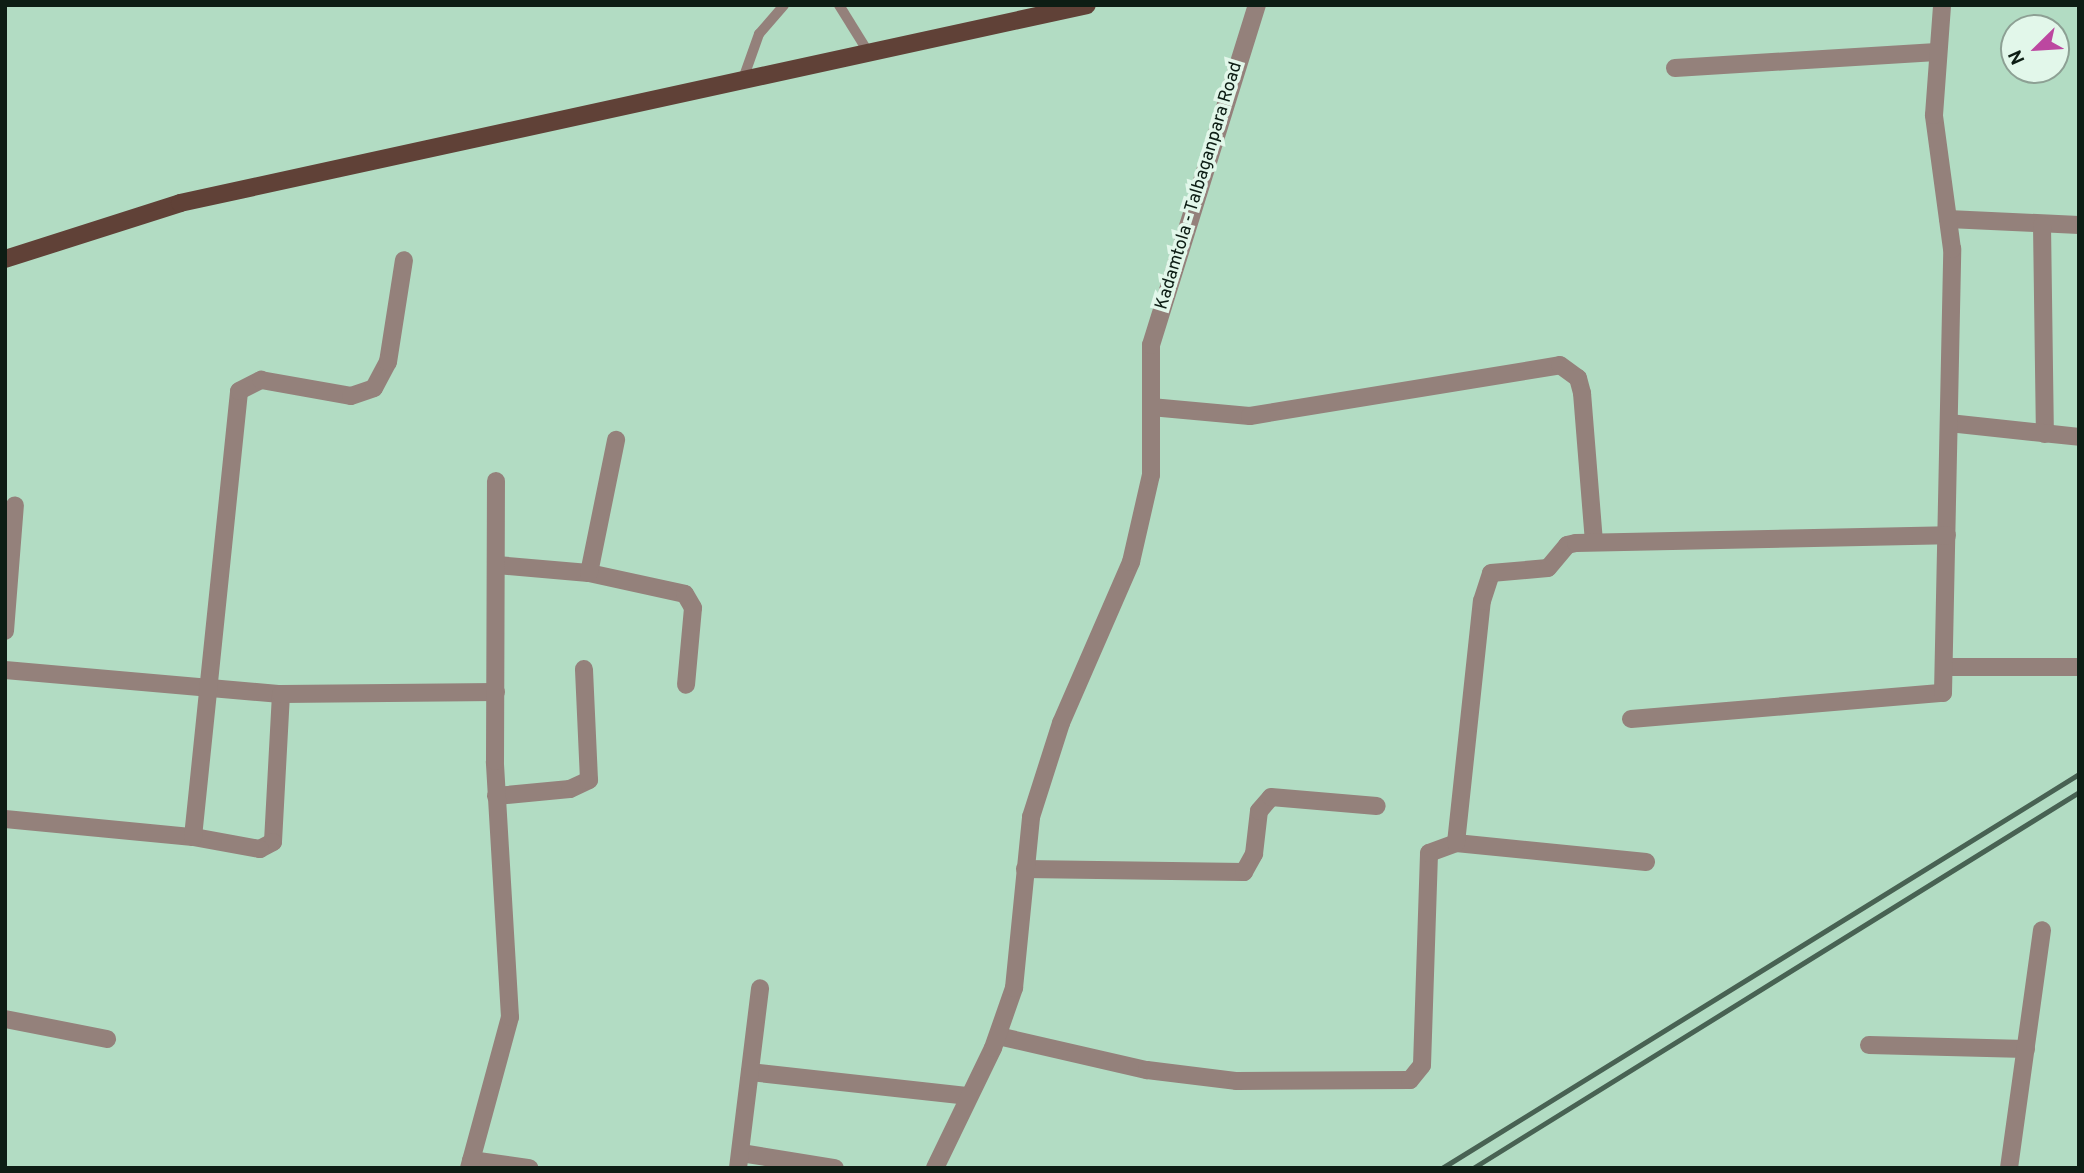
<!DOCTYPE html>
<style>
body{margin:0}
#map{position:relative;width:2084px;height:1173px;overflow:hidden;background:#b2dcc3;font-family:Overpass,sans-serif}
div>[style]{position:absolute}
.lane>*{height:10px;margin:-5px;padding:0 5px;transform-origin:5px;border-radius:5px;background:#94817b}
.street>*{height:18px;margin:-9px;padding:0 9px;transform-origin:9px;border-radius:9px;background:#94817b}
.primary>*{height:18px;margin:-9px;padding:0 9px;transform-origin:9px;border-radius:9px;background:#604137}
.rail>*{height:5px;margin:-2.5px;padding:0 2.5px;transform-origin:2.5px;border-radius:2.5px;background:#486253}
span{translate:-50% -50%;white-space:nowrap;text-align:center;line-height:1.15;-webkit-text-stroke:7px #e2f7ea;paint-order:stroke}
.street-label{font-size:18px;color:#0d1d14}
.frame{position:absolute;inset:0;border:7px solid #0d1d14;pointer-events:none}
.north{position:absolute;left:2000px;top:14px;width:70px;height:70px;box-sizing:border-box;background:#e2f7ea;border:2px solid #8da094;border-radius:50%;rotate:246deg;font-size:19px;font-weight:700;line-height:28px;text-align:center;color:#0d1d14}
.north::after{content:'';display:block;margin:auto;width:24px;height:32px;background:#bc47a0;clip-path:polygon(50% 0,100% 100%,50% 72%,0 100%)}
</style>
<div id="map">
<div class="lane">
<i style="left:839px;top:5px;width:59px;rotate:58.2deg"></i>
<i style="left:743px;top:79px;width:48px;rotate:-70.4deg"></i>
<i style="left:759px;top:34px;width:38px;rotate:-49deg"></i>
</div>
<div class="street">
<i style="left:1675px;top:68px;width:262px;rotate:-3.5deg"></i>
<i style="left:1948px;top:219px;width:131px;rotate:2.6deg"></i>
<i style="left:2042px;top:225px;width:209px;rotate:89.2deg"></i>
<i style="left:1151px;top:407px;width:99px;rotate:5.2deg"></i>
<i style="left:1250px;top:416px;width:314px;rotate:-9.3deg"></i>
<i style="left:1560px;top:365px;width:22px;rotate:36deg"></i>
<i style="left:1578px;top:378px;width:16px;rotate:75deg"></i>
<i style="left:1582px;top:393px;width:148px;rotate:85.4deg"></i>
<i style="left:1949px;top:423px;width:131px;rotate:6.1deg"></i>
<i style="left:497px;top:565px;width:92px;rotate:5deg"></i>
<i style="left:589px;top:573px;width:98px;rotate:12.3deg"></i>
<i style="left:685px;top:594px;width:16px;rotate:60deg"></i>
<i style="left:693px;top:608px;width:77px;rotate:95.2deg"></i>
<i style="left:589px;top:573px;width:136px;rotate:-78.5deg"></i>
<i style="left:5px;top:631px;width:126px;rotate:-85.5deg"></i>
<i style="left:1945px;top:667px;width:134px"></i>
<i style="left:5px;top:670px;width:277px;rotate:5deg"></i>
<i style="left:281px;top:694px;width:148px;rotate:93.1deg"></i>
<i style="left:273px;top:842px;width:15px;rotate:152deg"></i>
<i style="left:260px;top:849px;width:68px;rotate:-169.8deg"></i>
<i style="left:281px;top:694px;width:215px;rotate:-0.5deg"></i>
<i style="left:1631px;top:719px;width:313px;rotate:-4.8deg"></i>
<i style="left:1943px;top:693px;width:444px;rotate:-88.8deg"></i>
<i style="left:1952px;top:249px;width:135px;rotate:-97.7deg"></i>
<i style="left:1934px;top:115px;width:110px;rotate:-85.8deg"></i>
<i style="left:496px;top:796px;width:74px;rotate:-5.4deg"></i>
<i style="left:570px;top:789px;width:21px;rotate:-25deg"></i>
<i style="left:589px;top:780px;width:111px;rotate:-92.6deg"></i>
<i style="left:5px;top:819px;width:189px;rotate:5.5deg"></i>
<i style="left:193px;top:837px;width:448px;rotate:-84.1deg"></i>
<i style="left:239px;top:391px;width:25px;rotate:-27deg"></i>
<i style="left:261px;top:380px;width:91px;rotate:10.1deg"></i>
<i style="left:351px;top:396px;width:24px;rotate:-19deg"></i>
<i style="left:374px;top:388px;width:30px;rotate:-62deg"></i>
<i style="left:388px;top:362px;width:103px;rotate:-81.1deg"></i>
<i style="left:1456px;top:843px;width:191px;rotate:5.7deg"></i>
<i style="left:1025px;top:869px;width:219px;rotate:0.8deg"></i>
<i style="left:1244px;top:872px;width:21px;rotate:-61deg"></i>
<i style="left:1254px;top:854px;width:43px;rotate:-83.4deg"></i>
<i style="left:1259px;top:811px;width:18px;rotate:-49deg"></i>
<i style="left:1271px;top:797px;width:106px;rotate:4.9deg"></i>
<i style="left:5px;top:1019px;width:104px;rotate:11.1deg"></i>
<i style="left:998px;top:1036px;width:153px;rotate:12.9deg"></i>
<i style="left:1147px;top:1070px;width:91px;rotate:7deg"></i>
<i style="left:1237px;top:1081px;width:173px;rotate:-0.3deg"></i>
<i style="left:1410px;top:1080px;width:19px;rotate:-51deg"></i>
<i style="left:1422px;top:1065px;width:212px;rotate:-88.1deg"></i>
<i style="left:1429px;top:853px;width:29px;rotate:-20deg"></i>
<i style="left:1456px;top:843px;width:243px;rotate:-83.9deg"></i>
<i style="left:1482px;top:601px;width:29px;rotate:-72deg"></i>
<i style="left:1491px;top:573px;width:57px;rotate:-5deg"></i>
<i style="left:1548px;top:568px;width:30px;rotate:-50deg"></i>
<i style="left:1567px;top:545px;width:9px;rotate:-13deg"></i>
<i style="left:1576px;top:543px;width:371px;rotate:-1.2deg"></i>
<i style="left:1869px;top:1045px;width:157px;rotate:1.5deg"></i>
<i style="left:750px;top:1072px;width:218px;rotate:6.3deg"></i>
<i style="left:741px;top:1153px;width:95px;rotate:9.1deg"></i>
<i style="left:471px;top:1160px;width:59px;rotate:7.9deg"></i>
<i style="left:469px;top:1168px;width:156px;rotate:-74.8deg"></i>
<i style="left:510px;top:1017px;width:256px;rotate:-93.4deg"></i>
<i style="left:495px;top:761px;width:280px;rotate:-89.8deg"></i>
<i style="left:738px;top:1168px;width:181px;rotate:-83deg"></i>
<i style="left:935px;top:1168px;width:133px;rotate:-64.2deg"></i>
<i style="left:993px;top:1048px;width:64px;rotate:-70.7deg"></i>
<i style="left:1014px;top:988px;width:172px;rotate:-84.3deg"></i>
<i style="left:1031px;top:817px;width:99px;rotate:-72.3deg"></i>
<i style="left:1061px;top:723px;width:176px;rotate:-66.5deg"></i>
<i style="left:1131px;top:562px;width:89px;rotate:-77.1deg"></i>
<i style="left:1151px;top:475px;width:130px;rotate:-90deg"></i>
<i style="left:1151px;top:345px;width:356px;rotate:-72.7deg"></i>
<i style="left:2009px;top:1168px;width:240px;rotate:-82.1deg"></i>
</div>
<div class="primary">
<i style="left:5px;top:259px;width:184px;rotate:-17.7deg"></i>
<i style="left:180px;top:203px;width:928px;rotate:-12.31deg"></i>
</div>
<div class="rail">
<i style="left:1442px;top:1168px;width:749px;rotate:-31.74deg"></i>
<i style="left:1473px;top:1168px;width:713px;rotate:-31.82deg"></i>
</div>
<div class="street-label">
<span style="left:1200px;top:186px;rotate:-73deg">Kadamtola - Talbaganpara Road</span>
</div>
<div class="frame"></div>
<div class="north">N</div>
</div>
